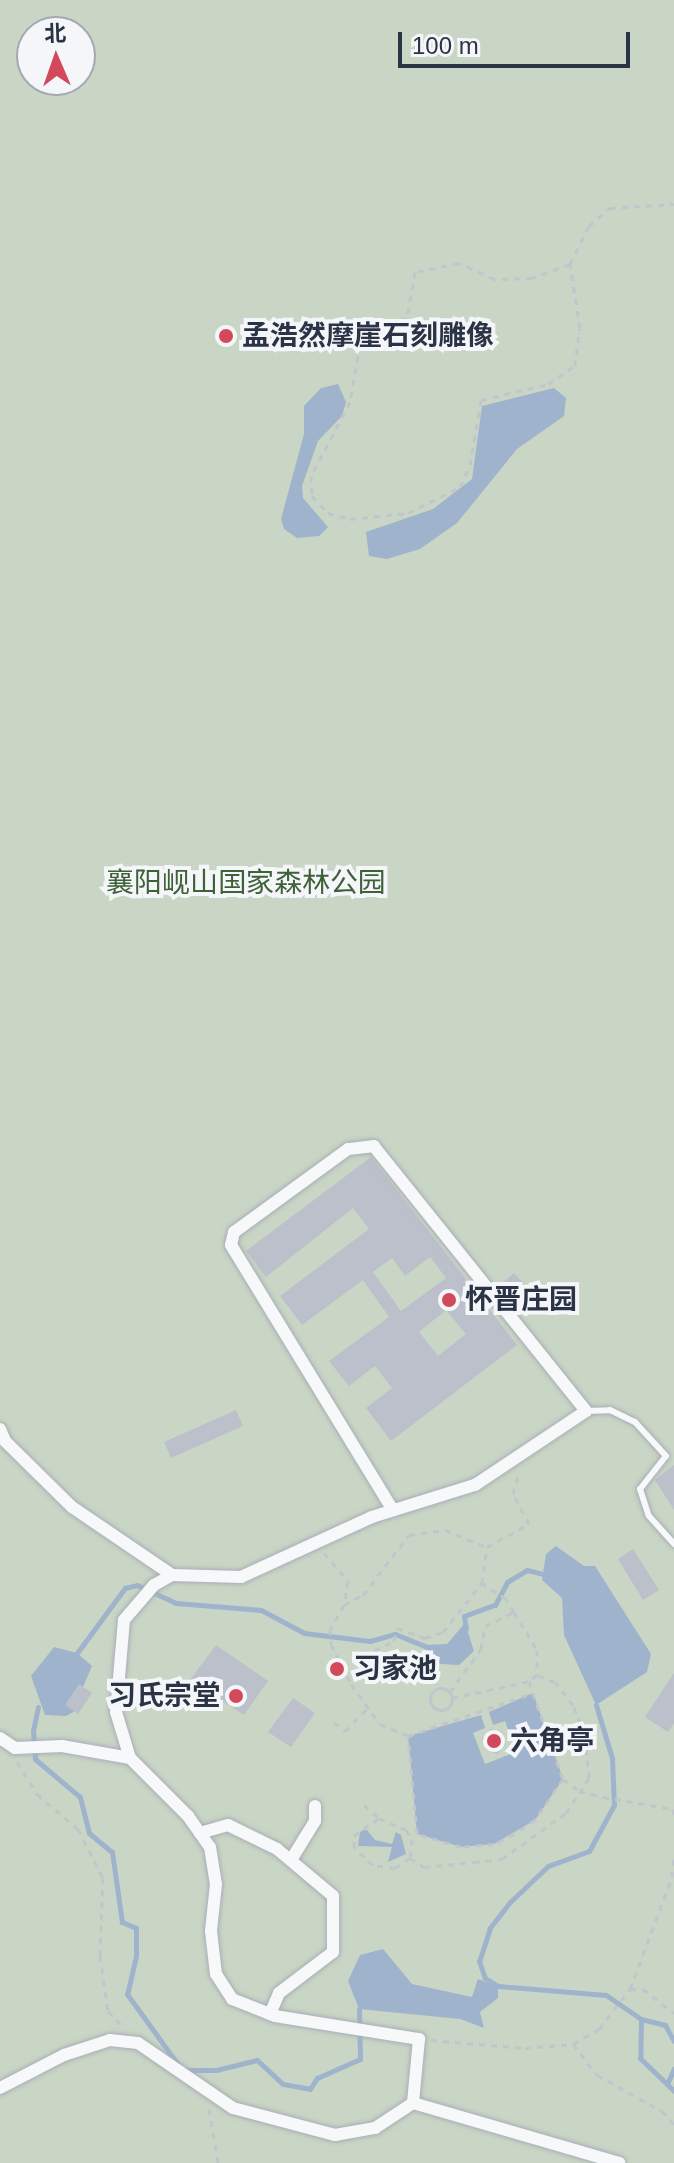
<!DOCTYPE html>
<meta charset="utf-8">
<style>
body{margin:0}
#map{position:relative;width:674px;height:2163px;overflow:hidden;background:#e4e7ec;font-family:Arial,"Noto Sans SC",sans-serif}
div>[style]{position:absolute}
.green>*{inset:0;background:#c9d6c5}
.water>*{inset:0;background:#9fb4cc}
.stream>*{height:5px;margin:-2.5px;padding:0 2.5px;transform-origin:2.5px;border-radius:2.5px;background:#9fb4cc}
.building>*{inset:0;background:#bbc0ca}
.path>*{height:3px;margin-top:-1.5px;transform-origin:0;background:repeating-linear-gradient(90deg,#c2c5cb 0 6px,transparent 0 12px)}
.path>.ring{margin:-1.5px;padding:0;box-sizing:content-box;background:none;border:3px solid #c2c5cb;border-radius:50%}
.roads{filter:drop-shadow(0 0 2px #a9aeb7) drop-shadow(0 0 2px #a9aeb7)}
.lane>*{height:6px;margin:-3px;padding:0 3px;transform-origin:3px;border-radius:3px;background:#f7f8fa}
.street>*{height:12px;margin:-6px;padding:0 6px;transform-origin:6px;border-radius:6px;background:#f7f8fa}
.dots>*{width:22px;height:22px;translate:-50% -50%;box-sizing:border-box;border:4px solid #f4f6f9;border-radius:50%}
span{translate:-50% -50%;white-space:nowrap;text-align:center;line-height:1.15;-webkit-text-stroke:8px #f4f6f9;paint-order:stroke}
.poi-label{font-size:28px;color:#2b3445;font-weight:700}
.left{translate:0 -50%;text-align:left}
.right{translate:-100% -50%;text-align:right}
.park-label{font-size:28px;color:#3f6138}
.north{position:absolute;left:16px;top:16px;width:80px;height:80px;box-sizing:border-box;background:#f4f6f9;border:2px solid #a4a8b1;border-radius:50%;rotate:358deg;font-size:22px;font-weight:700;line-height:32px;text-align:center;color:#2b3445}
.north::after{content:'';display:block;margin:auto;width:28px;height:36px;background:#d1495b;clip-path:polygon(50% 0,100% 100%,50% 72%,0 100%)}
.scale{position:absolute;left:398px;top:32px;width:232px;height:36px;box-sizing:border-box;border:4px solid #2b3445;border-top:0;padding-left:10px;font-size:24px;line-height:28px;white-space:nowrap;color:#2b3445;-webkit-text-stroke:6px #f4f6f9;paint-order:stroke}
</style>
<div id="map">
<div class="green">
<i style="clip-path:polygon(evenodd,0 0,674px 0,674px 2163px,0 2163px,0 0,32px 32px,80px 32px,80px 80px,32px 80px,32px 32px)"></i>
</div>
<div class="water">
<i style="clip-path:polygon(338px 384px,346px 402px,342px 416px,318px 441px,302px 486px,303px 498px,328px 527px,319px 536px,297px 538px,284px 529px,281px 519px,304px 434px,304px 406px,321px 388px)"></i>
<i style="clip-path:polygon(554px 388px,566px 398px,564px 416px,517px 449px,457px 523px,420px 549px,387px 559px,369px 556px,366px 532px,433px 509px,472px 479px,482px 406px)"></i>
<i style="clip-path:polygon(556px 1546px,584px 1566px,595px 1566px,651px 1654px,647px 1672px,596px 1705px,564px 1635px,562px 1598px,542px 1580px,546px 1554px)"></i>
<i style="clip-path:polygon(465px 1623px,474px 1651px,459px 1665px,440px 1664px,424px 1645px,447px 1644px)"></i>
<i style="clip-path:polygon(54px 1647px,77px 1653px,92px 1666px,83px 1687px,79px 1684px,75px 1711px,66px 1716px,45px 1715px,31px 1676px)"></i>
<i style="clip-path:polygon(533px 1693px,563px 1779px,535px 1820px,494px 1844px,461px 1847px,417px 1834px,408px 1736px,481px 1715px,485px 1728px,473px 1733px,485px 1764px,516px 1752px,505px 1721px,493px 1725px,489px 1712px)"></i>
<i style="clip-path:polygon(366px 1829px,375px 1840px,392px 1844px,396px 1832px,401px 1835px,406px 1854px,388px 1862px,392px 1847px,358px 1846px,360px 1832px)"></i>
<i style="clip-path:polygon(383px 1949px,412px 1984px,472px 1997px,478px 1979px,498px 1986px,498px 1998px,480px 2012px,484px 2028px,460px 2019px,359px 2009px,348px 1981px,360px 1955px)"></i>
</div>
<div class="stream">
<i style="left:466px;top:1629px;width:13px;rotate:-99deg"></i>
<i style="left:464px;top:1616px;width:33px;rotate:-20deg"></i>
<i style="left:495px;top:1605px;width:26px;rotate:-62deg"></i>
<i style="left:507px;top:1582px;width:23px;rotate:-31deg"></i>
<i style="left:527px;top:1570px;width:16px;rotate:14deg"></i>
<i style="left:77px;top:1653px;width:81px;rotate:-53.6deg"></i>
<i style="left:125px;top:1588px;width:12px;rotate:-14deg"></i>
<i style="left:137px;top:1585px;width:43px;rotate:24.8deg"></i>
<i style="left:176px;top:1603px;width:85px;rotate:4.7deg"></i>
<i style="left:261px;top:1610px;width:49px;rotate:28.1deg"></i>
<i style="left:304px;top:1633px;width:66px;rotate:6.9deg"></i>
<i style="left:370px;top:1641px;width:26px;rotate:-16deg"></i>
<i style="left:395px;top:1634px;width:35px;rotate:22deg"></i>
<i style="left:596px;top:1705px;width:55px;rotate:73.2deg"></i>
<i style="left:612px;top:1758px;width:47px;rotate:87.6deg"></i>
<i style="left:614px;top:1805px;width:52px;rotate:118.5deg"></i>
<i style="left:589px;top:1851px;width:44px;rotate:159.9deg"></i>
<i style="left:548px;top:1866px;width:52px;rotate:136.5deg"></i>
<i style="left:510px;top:1902px;width:33px;rotate:128deg"></i>
<i style="left:490px;top:1928px;width:35px;rotate:108deg"></i>
<i style="left:479px;top:1961px;width:18px;rotate:71deg"></i>
<i style="left:485px;top:1978px;width:15px;rotate:32deg"></i>
<i style="left:498px;top:1986px;width:108px;rotate:4.8deg"></i>
<i style="left:606px;top:1995px;width:42px;rotate:34.4deg"></i>
<i style="left:641px;top:2019px;width:25px;rotate:14deg"></i>
<i style="left:665px;top:2025px;width:18px;rotate:61deg"></i>
<i style="left:38px;top:1707px;width:24px;rotate:102deg"></i>
<i style="left:33px;top:1730px;width:29px;rotate:86deg"></i>
<i style="left:35px;top:1759px;width:59px;rotate:40.2deg"></i>
<i style="left:80px;top:1797px;width:37px;rotate:76deg"></i>
<i style="left:89px;top:1833px;width:30px;rotate:40deg"></i>
<i style="left:112px;top:1852px;width:71px;rotate:81.9deg"></i>
<i style="left:122px;top:1922px;width:15px;rotate:23deg"></i>
<i style="left:136px;top:1928px;width:28px;rotate:90deg"></i>
<i style="left:136px;top:1956px;width:39px;rotate:103deg"></i>
<i style="left:127px;top:1994px;width:94px;rotate:54.1deg"></i>
<i style="left:182px;top:2070px;width:34px"></i>
<i style="left:216px;top:2070px;width:42px;rotate:-13.7deg"></i>
<i style="left:257px;top:2060px;width:35px;rotate:43deg"></i>
<i style="left:283px;top:2084px;width:27px;rotate:10deg"></i>
<i style="left:310px;top:2089px;width:13px;rotate:-58deg"></i>
<i style="left:317px;top:2078px;width:47px;rotate:-23.8deg"></i>
<i style="left:360px;top:2059px;width:50px;rotate:-91.1deg"></i>
<i style="left:641px;top:2019px;width:39px;rotate:91deg"></i>
<i style="left:640px;top:2058px;width:47px;rotate:44.1deg"></i>
<i style="left:667px;top:2084px;width:17px;rotate:-66deg"></i>
</div>
<div class="building">
<i style="clip-path:polygon(evenodd,371px 1157px,517px 1345px,391px 1441px,366px 1408px,392px 1388px,375px 1366px,349px 1386px,329px 1361px,389px 1317px,363px 1280px,302px 1325px,280px 1296px,369px 1229px,353px 1208px,266px 1277px,246px 1251px,371px 1157px,430px 1257px,446px 1278px,401px 1311px,373px 1272px,392px 1258px,405px 1276px,430px 1257px,371px 1157px,446px 1310px,466px 1334px,438px 1356px,419px 1332px,446px 1310px)"></i>
<i style="clip-path:polygon(514px 1273px,535px 1296px,521px 1308px,500px 1285px)"></i>
<i style="clip-path:polygon(236px 1410px,243px 1426px,171px 1458px,164px 1442px)"></i>
<i style="clip-path:polygon(674px 1465px,674px 1510px,655px 1480px)"></i>
<i style="clip-path:polygon(633px 1549px,659px 1590px,643px 1600px,618px 1559px)"></i>
<i style="clip-path:polygon(216px 1645px,268px 1681px,244px 1715px,190px 1680px)"></i>
<i style="clip-path:polygon(674px 1673px,674px 1723px,668px 1732px,645px 1717px)"></i>
<i style="clip-path:polygon(79px 1684px,92px 1693px,78px 1714px,65px 1705px)"></i>
<i style="clip-path:polygon(293px 1698px,315px 1713px,291px 1747px,268px 1732px)"></i>
<i style="clip-path:polygon(490px 1729px,502px 1731px,506px 1744px,498px 1754px,486px 1750px,482px 1738px)"></i>
</div>
<div class="path">
<i style="left:570px;top:264px;width:40px;rotate:159.8deg"></i>
<i style="left:532px;top:278px;width:38px;rotate:178deg"></i>
<i style="left:494px;top:279px;width:38px;rotate:-155deg"></i>
<i style="left:459px;top:263px;width:45px;rotate:168.4deg"></i>
<i style="left:415px;top:272px;width:47px;rotate:99.9deg"></i>
<i style="left:407px;top:318px;width:41px;rotate:161.6deg"></i>
<i style="left:368px;top:331px;width:15px;rotate:122deg"></i>
<i style="left:360px;top:344px;width:59px;rotate:99.8deg"></i>
<i style="left:350px;top:402px;width:84px;rotate:117.8deg"></i>
<i style="left:311px;top:476px;width:20px;rotate:87deg"></i>
<i style="left:312px;top:496px;width:23px;rotate:47deg"></i>
<i style="left:328px;top:513px;width:23px;rotate:15deg"></i>
<i style="left:350px;top:519px;width:58px;rotate:-5.9deg"></i>
<i style="left:408px;top:513px;width:58px;rotate:-26.6deg"></i>
<i style="left:460px;top:487px;width:24px;rotate:-66deg"></i>
<i style="left:470px;top:465px;width:66px;rotate:-80.4deg"></i>
<i style="left:481px;top:400px;width:69px;rotate:-13.4deg"></i>
<i style="left:548px;top:384px;width:32px;rotate:-34deg"></i>
<i style="left:575px;top:366px;width:38px;rotate:-83deg"></i>
<i style="left:580px;top:328px;width:65px;rotate:-98.9deg"></i>
<i style="left:570px;top:264px;width:42px;rotate:-63.4deg"></i>
<i style="left:589px;top:226px;width:28px;rotate:-41deg"></i>
<i style="left:610px;top:208px;width:64px;rotate:-3.6deg"></i>
<i style="left:324px;top:1553px;width:37px;rotate:49deg"></i>
<i style="left:348px;top:1581px;width:24px;rotate:99deg"></i>
<i style="left:344px;top:1605px;width:28px;rotate:120deg"></i>
<i style="left:330px;top:1629px;width:15px;rotate:86deg"></i>
<i style="left:331px;top:1644px;width:45px;rotate:63.4deg"></i>
<i style="left:351px;top:1684px;width:49px;rotate:54.1deg"></i>
<i style="left:380px;top:1724px;width:30px;rotate:23deg"></i>
<i style="left:408px;top:1736px;width:132px;rotate:-19deg"></i>
<i style="left:533px;top:1693px;width:91px;rotate:70.8deg"></i>
<i style="left:563px;top:1779px;width:50px;rotate:124.3deg"></i>
<i style="left:535px;top:1820px;width:25px;rotate:146deg"></i>
<i style="left:514px;top:1834px;width:22px;rotate:153deg"></i>
<i style="left:494px;top:1844px;width:33px;rotate:175deg"></i>
<i style="left:461px;top:1847px;width:46px;rotate:-163.5deg"></i>
<i style="left:417px;top:1834px;width:98px;rotate:-95.2deg"></i>
<i style="left:344px;top:1605px;width:21px;rotate:-28deg"></i>
<i style="left:363px;top:1595px;width:76px;rotate:-52.5deg"></i>
<i style="left:409px;top:1535px;width:36px;rotate:-8deg"></i>
<i style="left:445px;top:1530px;width:45px;rotate:22deg"></i>
<i style="left:487px;top:1547px;width:48px;rotate:-28.7deg"></i>
<i style="left:529px;top:1524px;width:34px;rotate:-118deg"></i>
<i style="left:513px;top:1494px;width:23px;rotate:-75deg"></i>
<i style="left:514px;top:1612px;width:44px;rotate:58.8deg"></i>
<i style="left:537px;top:1650px;width:25px;rotate:90deg"></i>
<i style="left:342px;top:1666px;width:58px;rotate:-25.7deg"></i>
<i style="left:394px;top:1641px;width:13px;rotate:-77deg"></i>
<i style="left:397px;top:1628px;width:30px;rotate:20deg"></i>
<i style="left:425px;top:1638px;width:19px;rotate:-18deg"></i>
<i style="left:443px;top:1632px;width:63px;rotate:-51.5deg"></i>
<i style="left:482px;top:1583px;width:36px;rotate:-82deg"></i>
<i class="ring" style="left:430px;top:1688px;width:19px;height:19px"></i>
<i style="left:450px;top:1692px;width:53px;rotate:-54.2deg"></i>
<i style="left:481px;top:1649px;width:23px;rotate:-80deg"></i>
<i style="left:485px;top:1626px;width:32px;rotate:-26deg"></i>
<i style="left:514px;top:1612px;width:15px;rotate:-122deg"></i>
<i style="left:506px;top:1599px;width:29px;rotate:-146deg"></i>
<i style="left:452px;top:1698px;width:79px;rotate:-12.4deg"></i>
<i style="left:529px;top:1681px;width:13px;rotate:72deg"></i>
<i style="left:334px;top:1722px;width:14px;rotate:39deg"></i>
<i style="left:345px;top:1731px;width:33px;rotate:-45deg"></i>
<i style="left:17px;top:1762px;width:38px;rotate:58deg"></i>
<i style="left:37px;top:1794px;width:54px;rotate:40.5deg"></i>
<i style="left:78px;top:1829px;width:55px;rotate:63deg"></i>
<i style="left:103px;top:1878px;width:78px;rotate:92.2deg"></i>
<i style="left:100px;top:1956px;width:56px;rotate:81.7deg"></i>
<i style="left:108px;top:2011px;width:23px;rotate:47deg"></i>
<i style="left:563px;top:1779px;width:20px;rotate:37deg"></i>
<i style="left:579px;top:1791px;width:25px;rotate:14deg"></i>
<i style="left:603px;top:1797px;width:71px;rotate:9.7deg"></i>
<i style="left:673px;top:1809px;width:7px;rotate:82deg"></i>
<i style="left:364px;top:1805px;width:20px;rotate:41deg"></i>
<i style="left:410px;top:1858px;width:18px;rotate:146deg"></i>
<i style="left:395px;top:1868px;width:22px;rotate:-172deg"></i>
<i style="left:373px;top:1865px;width:26px;rotate:-137deg"></i>
<i style="left:354px;top:1847px;width:11px;rotate:-90deg"></i>
<i style="left:354px;top:1836px;width:31px;rotate:-36deg"></i>
<i style="left:379px;top:1818px;width:30px;rotate:24deg"></i>
<i style="left:406px;top:1830px;width:11px;rotate:56deg"></i>
<i style="left:412px;top:1839px;width:19px;rotate:96deg"></i>
<i style="left:410px;top:1858px;width:17px;rotate:33deg"></i>
<i style="left:424px;top:1867px;width:50px;rotate:-5.7deg"></i>
<i style="left:474px;top:1862px;width:28px;rotate:-6deg"></i>
<i style="left:502px;top:1859px;width:79px;rotate:-35.7deg"></i>
<i style="left:566px;top:1813px;width:42px;rotate:-56.7deg"></i>
<i style="left:589px;top:1778px;width:43px;rotate:-95.3deg"></i>
<i style="left:585px;top:1735px;width:32px;rotate:-112deg"></i>
<i style="left:573px;top:1705px;width:29px;rotate:-128deg"></i>
<i style="left:555px;top:1682px;width:19px;rotate:-159deg"></i>
<i style="left:537px;top:1675px;width:10px;rotate:143deg"></i>
<i style="left:630px;top:1989px;width:13px"></i>
<i style="left:643px;top:1989px;width:39px;rotate:38deg"></i>
<i style="left:431px;top:2040px;width:94px;rotate:4.9deg"></i>
<i style="left:525px;top:2048px;width:48px;rotate:-4.8deg"></i>
<i style="left:573px;top:2044px;width:30px;rotate:-30deg"></i>
<i style="left:599px;top:2029px;width:51px;rotate:-52.2deg"></i>
<i style="left:630px;top:1989px;width:120px;rotate:-69.4deg"></i>
<i style="left:672px;top:1877px;width:22px;rotate:-85deg"></i>
<i style="left:573px;top:2044px;width:39px;rotate:52deg"></i>
<i style="left:597px;top:2075px;width:74px;rotate:29deg"></i>
<i style="left:662px;top:2111px;width:18px;rotate:47deg"></i>
<i style="left:209px;top:2109px;width:55px;rotate:80.5deg"></i>
</div>
<div class="roads">
<div class="lane">
<i style="left:586px;top:1411px;width:24px;rotate:-2deg"></i>
<i style="left:610px;top:1410px;width:28px;rotate:26deg"></i>
<i style="left:635px;top:1422px;width:46px;rotate:47.6deg"></i>
<i style="left:666px;top:1456px;width:42px;rotate:128.2deg"></i>
<i style="left:640px;top:1489px;width:28px;rotate:72deg"></i>
<i style="left:649px;top:1516px;width:38px;rotate:48deg"></i>
</div>
<div class="street">
<i style="left:0;top:1429px;width:13px;rotate:67deg"></i>
<i style="left:5px;top:1441px;width:94px;rotate:44.6deg"></i>
<i style="left:72px;top:1507px;width:121px;rotate:34.2deg"></i>
<i style="left:172px;top:1575px;width:69px;rotate:1.7deg"></i>
<i style="left:241px;top:1577px;width:144px;rotate:-24.6deg"></i>
<i style="left:372px;top:1517px;width:108px;rotate:-17.3deg"></i>
<i style="left:475px;top:1485px;width:133px;rotate:-33.7deg"></i>
<i style="left:586px;top:1411px;width:339px;rotate:-128.7deg"></i>
<i style="left:374px;top:1146px;width:26px;rotate:173deg"></i>
<i style="left:348px;top:1149px;width:141px;rotate:143.9deg"></i>
<i style="left:234px;top:1232px;width:13px;rotate:103deg"></i>
<i style="left:231px;top:1245px;width:309px;rotate:58.6deg"></i>
<i style="left:172px;top:1575px;width:21px;rotate:151deg"></i>
<i style="left:154px;top:1585px;width:46px;rotate:130.6deg"></i>
<i style="left:124px;top:1620px;width:92px;rotate:95deg"></i>
<i style="left:116px;top:1712px;width:48px;rotate:73.1deg"></i>
<i style="left:130px;top:1758px;width:82px;rotate:45deg"></i>
<i style="left:188px;top:1816px;width:38px;rotate:55deg"></i>
<i style="left:210px;top:1847px;width:37px;rotate:81deg"></i>
<i style="left:216px;top:1884px;width:47px;rotate:96.1deg"></i>
<i style="left:211px;top:1931px;width:43px;rotate:83.4deg"></i>
<i style="left:216px;top:1974px;width:30px;rotate:57deg"></i>
<i style="left:232px;top:1999px;width:46px;rotate:21.6deg"></i>
<i style="left:275px;top:2016px;width:146px;rotate:9.1deg"></i>
<i style="left:419px;top:2039px;width:64px;rotate:95.4deg"></i>
<i style="left:0;top:1738px;width:18px;rotate:34deg"></i>
<i style="left:15px;top:1748px;width:47px;rotate:-2.4deg"></i>
<i style="left:62px;top:1746px;width:69px;rotate:10deg"></i>
<i style="left:200px;top:1833px;width:29px;rotate:-16deg"></i>
<i style="left:228px;top:1825px;width:55px;rotate:26.1deg"></i>
<i style="left:277px;top:1849px;width:73px;rotate:40deg"></i>
<i style="left:333px;top:1896px;width:56px;rotate:90deg"></i>
<i style="left:333px;top:1952px;width:68px;rotate:142.8deg"></i>
<i style="left:279px;top:1993px;width:23px;rotate:113deg"></i>
<i style="left:291px;top:1860px;width:46px;rotate:-58.4deg"></i>
<i style="left:315px;top:1821px;width:15px;rotate:-90deg"></i>
<i style="left:0;top:2088px;width:72px;rotate:-27.3deg"></i>
<i style="left:64px;top:2055px;width:48px;rotate:-18.1deg"></i>
<i style="left:110px;top:2040px;width:28px;rotate:6deg"></i>
<i style="left:138px;top:2043px;width:115px;rotate:34.4deg"></i>
<i style="left:233px;top:2108px;width:106px;rotate:14.8deg"></i>
<i style="left:335px;top:2135px;width:41px;rotate:-9.9deg"></i>
<i style="left:375px;top:2128px;width:45px;rotate:-33.3deg"></i>
<i style="left:413px;top:2103px;width:215px;rotate:16.2deg"></i>
</div>
</div>
<div class="dots">
<i style="left:226px;top:336px;background:#d1495b"></i>
<i style="left:449px;top:1300px;background:#d1495b"></i>
<i style="left:337px;top:1669px;background:#d1495b"></i>
<i style="left:236px;top:1696px;background:#d1495b"></i>
<i style="left:494px;top:1741px;background:#d1495b"></i>
</div>
<div class="poi-label">
<span class="left" style="left:242px;top:336px">孟浩然摩崖石刻雕像</span>
<span class="left" style="left:465px;top:1300px">怀晋庄园</span>
<span class="left" style="left:353px;top:1669px">习家池</span>
<span class="right" style="left:220px;top:1696px">习氏宗堂</span>
<span class="left" style="left:510px;top:1741px">六角亭</span>
</div>
<div class="park-label">
<span style="left:246px;top:883px">襄阳岘山国家森林公园</span>
</div>
<div class="north">北</div>
<div class="scale">100 m</div>
</div>
